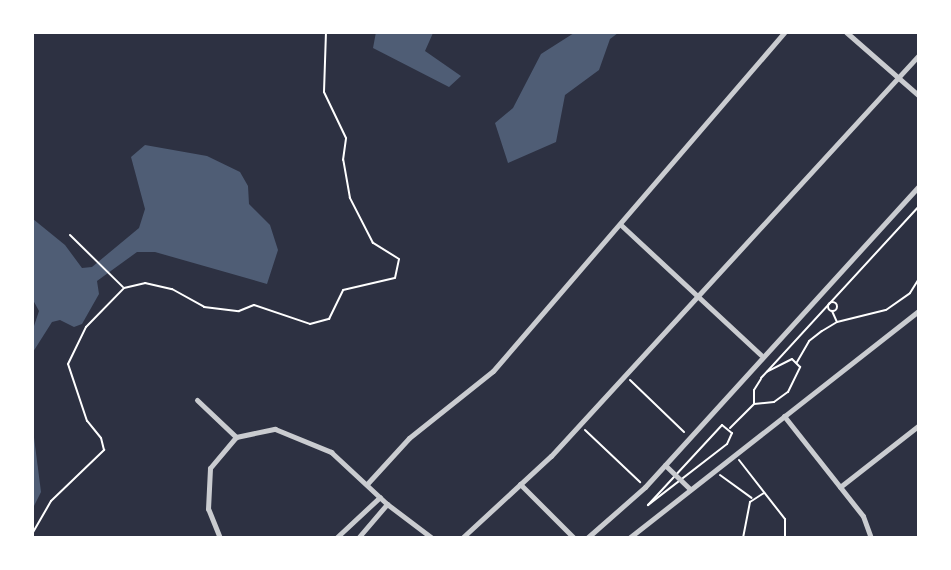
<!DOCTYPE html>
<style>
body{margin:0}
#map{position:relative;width:951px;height:570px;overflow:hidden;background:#2d3142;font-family:Merriweather,serif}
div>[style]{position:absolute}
.water>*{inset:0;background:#4f5d75}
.path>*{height:2px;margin:-1px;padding:0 1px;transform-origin:1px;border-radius:1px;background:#fff}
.path>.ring{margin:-1px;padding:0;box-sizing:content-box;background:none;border:2px solid #fff;border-radius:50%}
.minor>*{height:5px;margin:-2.5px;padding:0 2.5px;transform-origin:2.5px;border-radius:2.5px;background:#caccd0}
span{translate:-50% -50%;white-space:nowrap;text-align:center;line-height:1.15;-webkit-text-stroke:5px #fff;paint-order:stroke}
.frame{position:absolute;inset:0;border:34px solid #fff;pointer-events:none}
</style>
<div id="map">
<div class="water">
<i style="clip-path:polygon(376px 32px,433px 33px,425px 51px,461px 76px,449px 87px,373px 48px)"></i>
<i style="clip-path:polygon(574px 33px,618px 33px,610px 39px,599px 70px,565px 95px,556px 142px,508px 163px,495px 123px,513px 108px,541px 54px)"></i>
<i style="clip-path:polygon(145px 145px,207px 156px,240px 172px,248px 186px,249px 204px,270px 225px,278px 250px,267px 284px,155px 252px,137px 252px,97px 281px,99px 294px,82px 324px,74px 327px,60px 320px,52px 322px,33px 352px,33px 329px,39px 311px,33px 300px,33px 219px,65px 245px,82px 268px,92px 267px,139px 228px,145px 209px,131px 157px)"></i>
<i style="clip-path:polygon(32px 422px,41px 492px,33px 508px,32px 508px)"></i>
</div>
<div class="path">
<i style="left:70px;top:235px;width:74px;rotate:44.5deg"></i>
<i class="ring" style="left:827.5px;top:301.5px;width:7px;height:7px"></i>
<i style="left:832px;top:311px;width:12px;rotate:66deg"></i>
<i style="left:797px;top:362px;width:24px;rotate:-60deg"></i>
<i style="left:809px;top:341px;width:16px;rotate:-38deg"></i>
<i style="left:822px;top:331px;width:17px;rotate:-31deg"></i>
<i style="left:837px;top:322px;width:50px;rotate:-13.8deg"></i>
<i style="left:886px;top:310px;width:29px;rotate:-35deg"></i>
<i style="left:910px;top:293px;width:15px;rotate:-58deg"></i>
<i style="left:761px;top:378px;width:232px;rotate:-47.4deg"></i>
<i style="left:630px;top:380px;width:75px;rotate:43.9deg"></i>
<i style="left:754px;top:404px;width:14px;rotate:-90deg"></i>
<i style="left:754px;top:390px;width:13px;rotate:-58deg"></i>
<i style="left:722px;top:425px;width:13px;rotate:39deg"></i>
<i style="left:732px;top:433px;width:12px;rotate:114deg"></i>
<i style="left:727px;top:444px;width:100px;rotate:142.3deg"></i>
<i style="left:648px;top:505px;width:109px;rotate:-47.2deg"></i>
<i style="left:730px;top:428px;width:34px;rotate:-45deg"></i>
<i style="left:754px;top:404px;width:20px;rotate:-6deg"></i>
<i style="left:774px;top:402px;width:17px;rotate:-36deg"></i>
<i style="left:788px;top:392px;width:28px;rotate:-64deg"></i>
<i style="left:800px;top:367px;width:11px;rotate:-135deg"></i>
<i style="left:792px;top:359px;width:28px;rotate:153deg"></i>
<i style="left:585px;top:430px;width:76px;rotate:43.4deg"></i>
<i style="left:739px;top:460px;width:75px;rotate:52.1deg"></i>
<i style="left:785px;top:519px;width:19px;rotate:90deg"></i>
<i style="left:720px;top:475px;width:39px;rotate:36deg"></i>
<i style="left:32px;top:534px;width:38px;rotate:-60deg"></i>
<i style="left:51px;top:501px;width:74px;rotate:-43.9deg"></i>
<i style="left:104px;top:450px;width:12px;rotate:-104deg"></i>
<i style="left:101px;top:438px;width:22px;rotate:-129deg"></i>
<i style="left:87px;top:421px;width:60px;rotate:-108.4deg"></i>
<i style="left:68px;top:364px;width:41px;rotate:-64.1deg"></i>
<i style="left:86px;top:327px;width:54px;rotate:-45.7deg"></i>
<i style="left:124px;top:288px;width:22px;rotate:-13deg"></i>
<i style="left:145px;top:283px;width:28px;rotate:13deg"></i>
<i style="left:172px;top:289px;width:37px;rotate:29deg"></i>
<i style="left:204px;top:307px;width:35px;rotate:7deg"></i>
<i style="left:239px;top:311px;width:16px;rotate:-22deg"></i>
<i style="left:254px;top:305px;width:59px;rotate:18.7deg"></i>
<i style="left:310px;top:324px;width:20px;rotate:-15deg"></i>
<i style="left:329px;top:319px;width:32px;rotate:-64deg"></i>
<i style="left:343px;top:290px;width:53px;rotate:-13deg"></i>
<i style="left:395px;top:278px;width:19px;rotate:-78deg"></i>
<i style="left:399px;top:259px;width:31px;rotate:-148deg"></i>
<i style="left:373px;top:243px;width:51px;rotate:-117.1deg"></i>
<i style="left:350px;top:198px;width:39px;rotate:-100deg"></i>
<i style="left:343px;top:160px;width:22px;rotate:-82deg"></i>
<i style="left:346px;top:138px;width:51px;rotate:-115.6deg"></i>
<i style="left:324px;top:92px;width:60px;rotate:-88.1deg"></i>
<i style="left:743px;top:538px;width:37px;rotate:-79deg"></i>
<i style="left:750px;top:502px;width:17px;rotate:-33deg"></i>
</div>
<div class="minor">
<i style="left:846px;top:32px;width:96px;rotate:41.2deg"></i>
<i style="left:621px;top:225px;width:191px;rotate:42.9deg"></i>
<i style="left:197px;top:400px;width:54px;rotate:43.5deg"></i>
<i style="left:784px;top:416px;width:127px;rotate:51.7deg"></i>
<i style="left:863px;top:516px;width:23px;rotate:70deg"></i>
<i style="left:665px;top:465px;width:35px;rotate:44deg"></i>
<i style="left:367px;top:484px;width:62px;rotate:-47.6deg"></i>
<i style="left:409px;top:438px;width:107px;rotate:-38.6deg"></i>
<i style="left:493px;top:371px;width:447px;rotate:-49.3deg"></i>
<i style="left:520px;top:484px;width:76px;rotate:45deg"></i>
<i style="left:840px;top:487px;width:99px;rotate:-38deg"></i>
<i style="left:220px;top:538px;width:31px;rotate:-112deg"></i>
<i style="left:208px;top:509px;width:41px;rotate:-87.2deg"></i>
<i style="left:210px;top:468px;width:40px;rotate:-50deg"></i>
<i style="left:236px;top:437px;width:40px;rotate:-12deg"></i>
<i style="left:275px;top:429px;width:61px;rotate:22.3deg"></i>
<i style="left:331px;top:452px;width:76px;rotate:42.9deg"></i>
<i style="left:387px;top:504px;width:56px;rotate:37.1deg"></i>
<i style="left:336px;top:538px;width:60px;rotate:-43deg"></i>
<i style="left:358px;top:538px;width:45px;rotate:-49.5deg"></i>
<i style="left:462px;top:538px;width:121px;rotate:-42.7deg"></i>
<i style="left:551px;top:456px;width:543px;rotate:-47.46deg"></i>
<i style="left:587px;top:538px;width:77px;rotate:-41.3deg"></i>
<i style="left:645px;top:487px;width:406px;rotate:-47.7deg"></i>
<i style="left:629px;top:538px;width:367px;rotate:-38.1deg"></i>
</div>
<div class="frame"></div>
</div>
